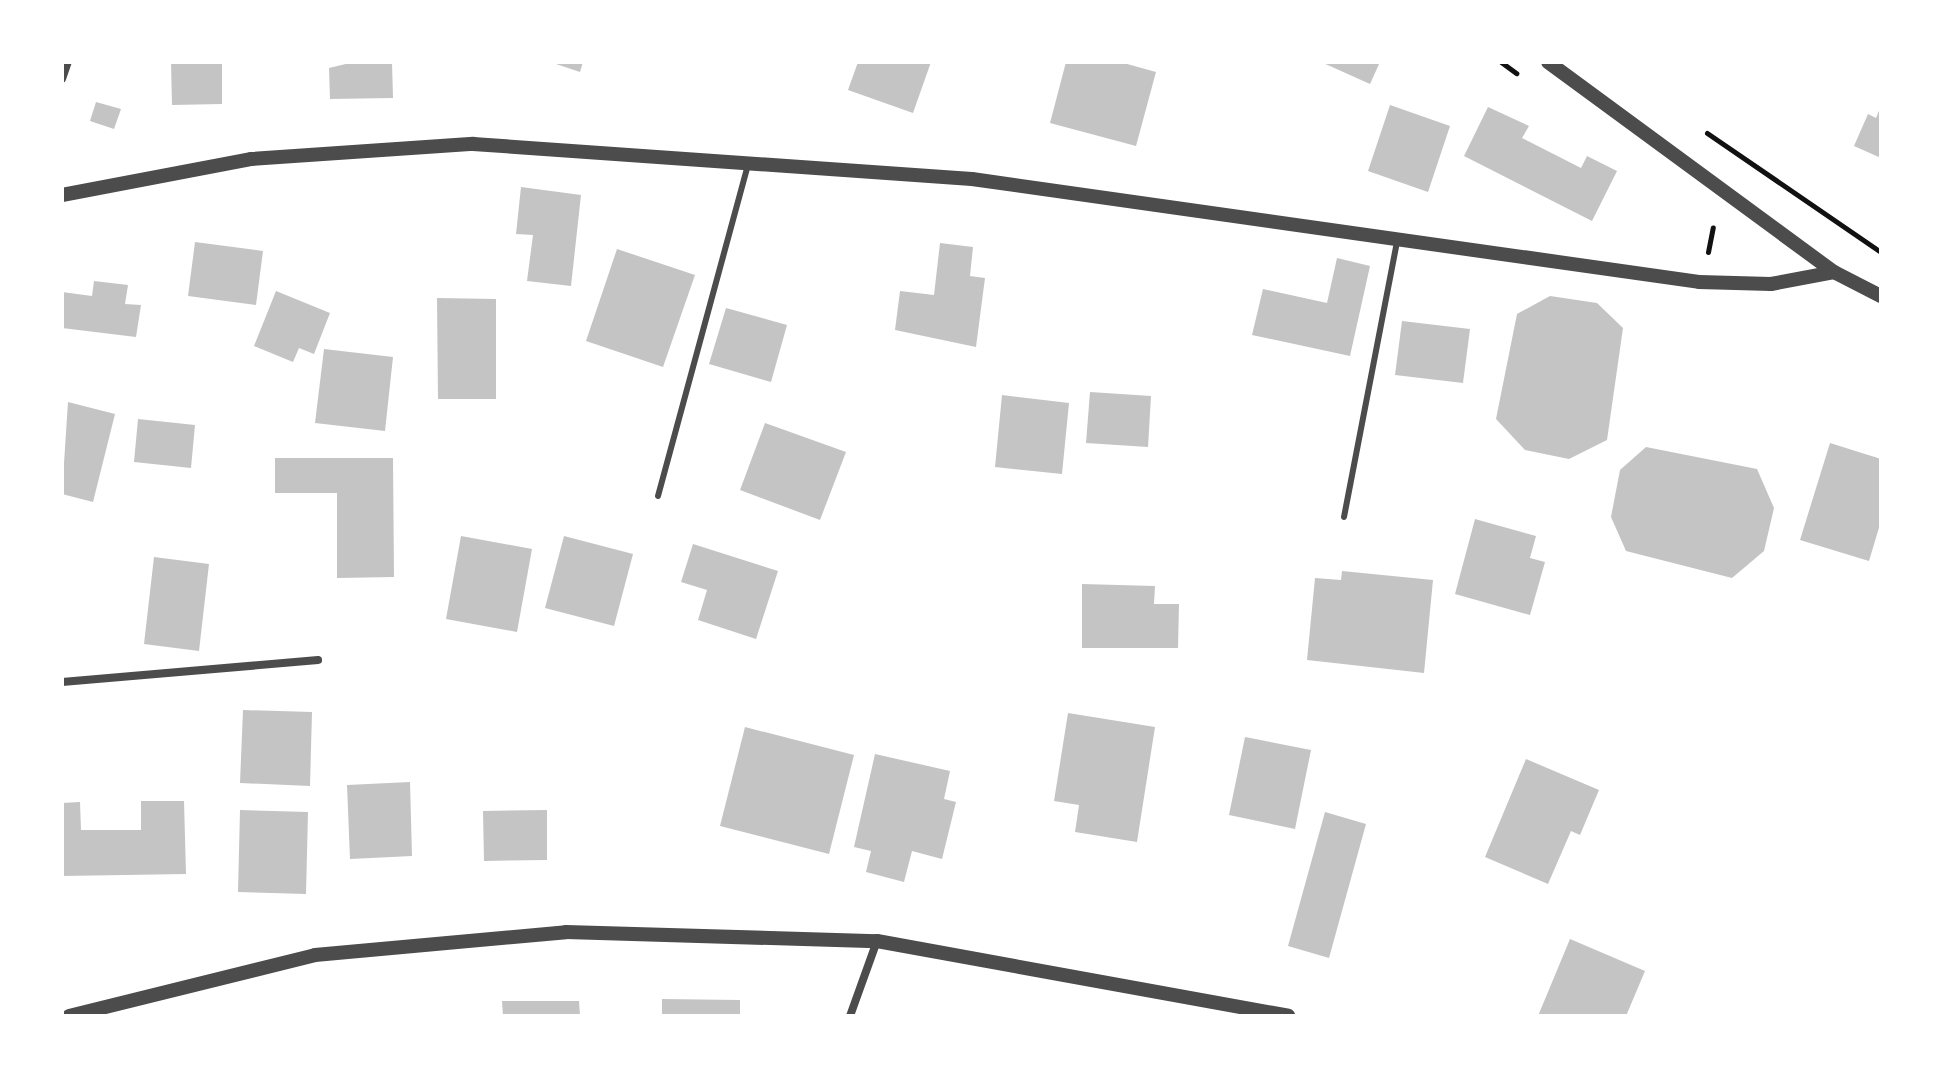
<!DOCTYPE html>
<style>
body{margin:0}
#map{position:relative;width:1943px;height:1078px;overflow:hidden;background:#fff;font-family:"Crimson Pro",serif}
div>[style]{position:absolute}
.building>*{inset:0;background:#c4c4c4}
.path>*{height:5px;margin:-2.5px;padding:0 2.5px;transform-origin:2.5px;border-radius:2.5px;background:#111}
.service>*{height:6px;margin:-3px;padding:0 3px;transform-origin:3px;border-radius:3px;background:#4c4c4c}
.minor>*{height:8px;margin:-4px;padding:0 4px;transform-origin:4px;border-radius:4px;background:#4c4c4c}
.tertiary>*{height:14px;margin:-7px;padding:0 7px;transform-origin:7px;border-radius:7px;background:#4c4c4c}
span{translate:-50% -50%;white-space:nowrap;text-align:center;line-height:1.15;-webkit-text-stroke:6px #fff;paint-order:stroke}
.frame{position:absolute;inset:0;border:64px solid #fff;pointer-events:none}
</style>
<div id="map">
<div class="building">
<i style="clip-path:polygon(171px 62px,222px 62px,222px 104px,172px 105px)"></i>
<i style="clip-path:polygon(354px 62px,392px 62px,393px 98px,330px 99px,329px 68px)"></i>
<i style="clip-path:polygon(550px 62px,583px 62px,580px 72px)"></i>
<i style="clip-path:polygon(858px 62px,931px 62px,913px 113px,848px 90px)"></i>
<i style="clip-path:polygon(1066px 62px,1120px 62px,1156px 72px,1136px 146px,1050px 123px)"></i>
<i style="clip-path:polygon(1321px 62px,1380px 62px,1370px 84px)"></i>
<i style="clip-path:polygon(96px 102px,121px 109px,114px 129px,90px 121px)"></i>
<i style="clip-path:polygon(1390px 105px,1450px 126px,1428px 192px,1368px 171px)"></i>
<i style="clip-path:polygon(1881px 106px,1881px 158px,1854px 146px,1868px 114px,1876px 118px)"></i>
<i style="clip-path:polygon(1488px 107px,1529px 126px,1522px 138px,1581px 168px,1587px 156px,1617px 171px,1592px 221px,1464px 156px)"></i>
<i style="clip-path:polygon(521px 187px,581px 195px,571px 286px,527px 281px,533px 235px,516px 234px)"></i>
<i style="clip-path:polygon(195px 242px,263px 251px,256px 305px,188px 296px)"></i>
<i style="clip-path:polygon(940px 243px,973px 247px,970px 276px,985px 278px,976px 347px,895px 330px,900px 291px,934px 295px)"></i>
<i style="clip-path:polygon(617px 249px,695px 275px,663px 367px,586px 341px)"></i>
<i style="clip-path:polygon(1337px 258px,1370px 266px,1350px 356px,1252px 335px,1263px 289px,1327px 303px)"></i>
<i style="clip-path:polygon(94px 281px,128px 285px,125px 304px,141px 305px,136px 337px,62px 328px,62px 292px,92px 296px)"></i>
<i style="clip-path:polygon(276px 291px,330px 313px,314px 354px,299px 348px,293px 362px,254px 346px)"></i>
<i style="clip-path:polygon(1550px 296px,1597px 303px,1623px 328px,1607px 440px,1569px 459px,1525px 450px,1496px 419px,1517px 314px)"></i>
<i style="clip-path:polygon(437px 298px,496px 299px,496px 399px,438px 399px)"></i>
<i style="clip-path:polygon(726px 308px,787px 325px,771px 382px,709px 364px)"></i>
<i style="clip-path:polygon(1402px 321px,1470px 329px,1463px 383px,1395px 375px)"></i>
<i style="clip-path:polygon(324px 349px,393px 357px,385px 431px,315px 423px)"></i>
<i style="clip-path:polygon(1090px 392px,1151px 396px,1148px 447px,1086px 443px)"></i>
<i style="clip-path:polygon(1002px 395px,1069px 403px,1062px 474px,995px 467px)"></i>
<i style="clip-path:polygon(68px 402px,115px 414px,93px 502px,62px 494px)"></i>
<i style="clip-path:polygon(138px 419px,195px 425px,191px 468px,134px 462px)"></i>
<i style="clip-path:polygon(765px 423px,846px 452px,820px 520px,740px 490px)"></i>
<i style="clip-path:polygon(1830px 443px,1881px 459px,1881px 521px,1869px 561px,1800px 540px)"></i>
<i style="clip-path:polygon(1646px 447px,1757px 469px,1774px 508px,1764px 551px,1732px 578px,1626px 551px,1611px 517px,1620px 470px)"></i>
<i style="clip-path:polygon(275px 458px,393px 458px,394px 577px,337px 578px,337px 493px,275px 493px)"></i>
<i style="clip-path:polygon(1475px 519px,1536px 536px,1530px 558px,1545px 562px,1530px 615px,1455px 594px)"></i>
<i style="clip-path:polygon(461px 536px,532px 549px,517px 632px,446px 619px)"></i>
<i style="clip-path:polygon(564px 536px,633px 554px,614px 626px,545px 608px)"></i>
<i style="clip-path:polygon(693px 544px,778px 571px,756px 639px,698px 620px,707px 590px,681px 582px)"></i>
<i style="clip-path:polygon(154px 557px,209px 564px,199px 651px,144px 644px)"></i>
<i style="clip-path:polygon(1342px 571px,1433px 580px,1424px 673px,1307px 660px,1315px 578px,1341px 580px)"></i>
<i style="clip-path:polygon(1082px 584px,1155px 586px,1154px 604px,1179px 604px,1178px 648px,1082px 648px)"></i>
<i style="clip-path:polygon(243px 710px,312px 712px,310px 786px,240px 783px)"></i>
<i style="clip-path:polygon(1068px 713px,1155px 727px,1137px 842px,1075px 832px,1079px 805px,1054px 801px)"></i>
<i style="clip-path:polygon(745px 727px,854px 755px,829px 854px,720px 826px)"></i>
<i style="clip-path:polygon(1245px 737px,1311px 750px,1295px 829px,1229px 815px)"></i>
<i style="clip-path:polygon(875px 754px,950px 771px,944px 799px,956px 802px,942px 859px,912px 851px,904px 882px,866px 872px,871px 851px,854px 847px)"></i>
<i style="clip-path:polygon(1526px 759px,1599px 790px,1580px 835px,1571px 831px,1548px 884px,1485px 857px)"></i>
<i style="clip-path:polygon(410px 782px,412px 856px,350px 859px,347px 785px)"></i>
<i style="clip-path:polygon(141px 801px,184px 801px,186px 874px,62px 876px,62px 803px,80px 802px,81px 830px,141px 830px)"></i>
<i style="clip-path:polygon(240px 810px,308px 812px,306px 894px,238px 892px)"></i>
<i style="clip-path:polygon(547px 810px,547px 860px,484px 861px,483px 811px)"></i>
<i style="clip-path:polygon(1325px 812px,1366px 824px,1329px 958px,1288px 946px)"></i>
<i style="clip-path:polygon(1570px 939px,1645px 971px,1626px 1016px,1538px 1016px)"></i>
<i style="clip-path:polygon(662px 999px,740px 1000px,740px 1016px,662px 1016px)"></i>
<i style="clip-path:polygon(502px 1001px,579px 1001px,580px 1016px,503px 1016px)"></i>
</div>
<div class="path">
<i style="left:1501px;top:62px;width:19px;rotate:36deg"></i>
<i style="left:1707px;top:133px;width:211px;rotate:34.4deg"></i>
<i style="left:1708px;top:252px;width:25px;rotate:-79deg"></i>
</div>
<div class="service">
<i style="left:658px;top:496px;width:344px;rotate:-74.8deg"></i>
<i style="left:1344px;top:517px;width:281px;rotate:-79.1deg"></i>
</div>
<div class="minor">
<i style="left:62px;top:79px;width:18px;rotate:-71deg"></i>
<i style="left:62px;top:682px;width:257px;rotate:-4.9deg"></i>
<i style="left:850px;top:1016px;width:80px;rotate:-70.2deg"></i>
</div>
<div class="tertiary">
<i style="left:1548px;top:62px;width:355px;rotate:36.3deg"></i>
<i style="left:1834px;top:272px;width:53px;rotate:27.1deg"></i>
<i style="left:62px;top:195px;width:192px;rotate:-10.8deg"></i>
<i style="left:251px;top:159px;width:223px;rotate:-3.9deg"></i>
<i style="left:473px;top:144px;width:500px;rotate:4.01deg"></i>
<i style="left:972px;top:179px;width:734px;rotate:8.06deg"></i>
<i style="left:1699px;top:282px;width:72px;rotate:1.6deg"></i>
<i style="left:1771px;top:284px;width:64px;rotate:-10.8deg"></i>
<i style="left:69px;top:1016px;width:253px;rotate:-13.9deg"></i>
<i style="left:315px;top:955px;width:252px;rotate:-5.2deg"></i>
<i style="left:566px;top:932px;width:311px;rotate:1.7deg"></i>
<i style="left:877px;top:941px;width:418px;rotate:10.3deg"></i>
</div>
<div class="frame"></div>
</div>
